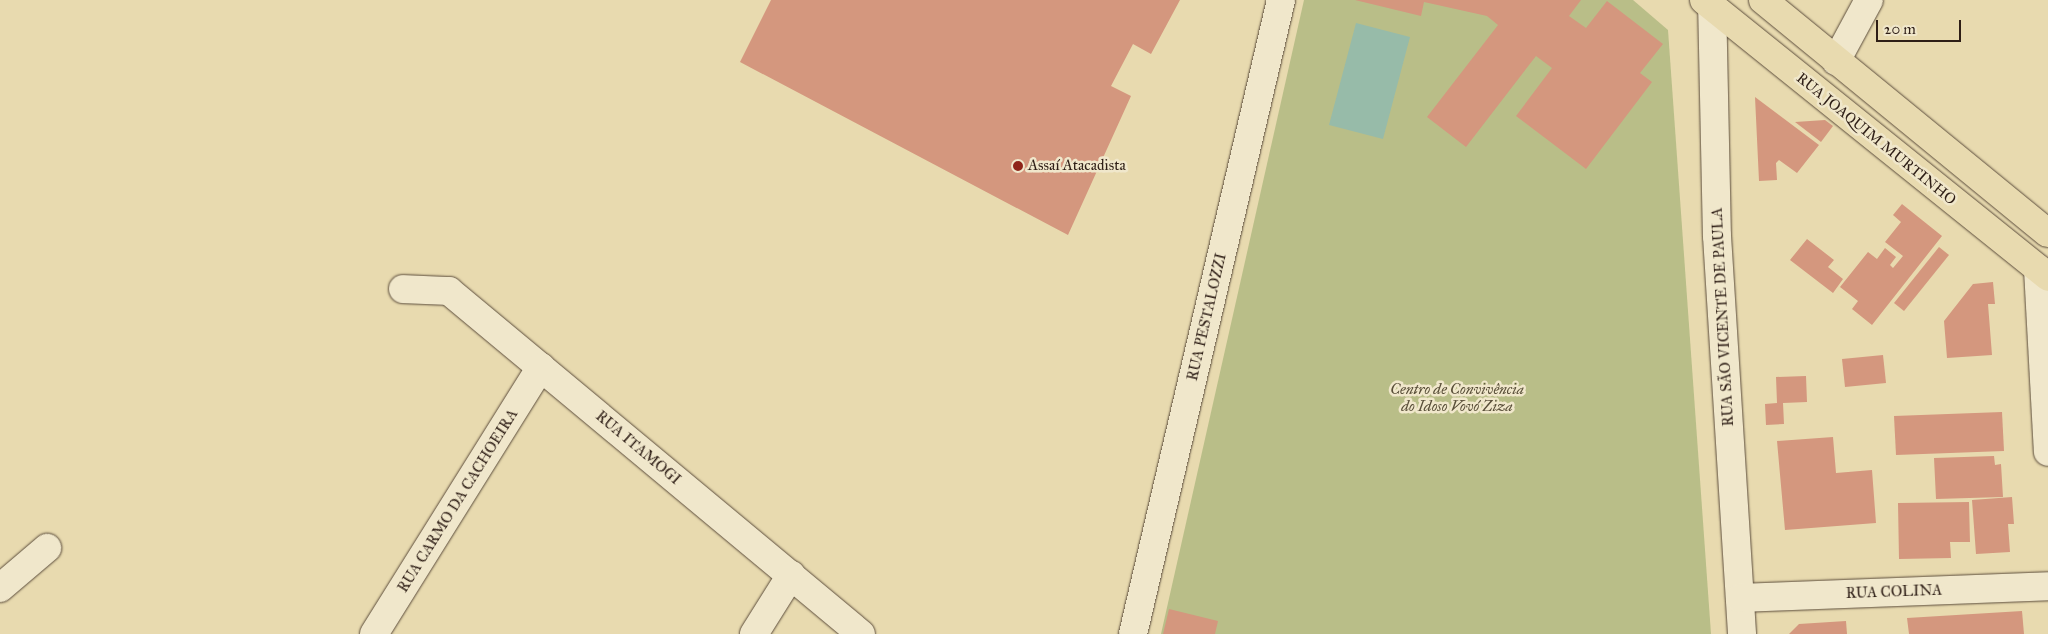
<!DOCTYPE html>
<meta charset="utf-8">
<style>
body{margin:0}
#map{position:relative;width:2048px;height:634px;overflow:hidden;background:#e8daaf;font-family:"IM FELL Great Primer",serif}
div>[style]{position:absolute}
.green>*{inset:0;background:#b9be88}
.water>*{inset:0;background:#97bba9}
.building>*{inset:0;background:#d4977e}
.roads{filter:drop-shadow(0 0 1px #5c4d3c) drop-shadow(0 0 1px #5c4d3c)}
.street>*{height:28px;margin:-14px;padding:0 14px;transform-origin:14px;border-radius:14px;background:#f0e7cb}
.secondary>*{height:28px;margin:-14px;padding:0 14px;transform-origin:14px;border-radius:14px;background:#f0e7cb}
.primary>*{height:28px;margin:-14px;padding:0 14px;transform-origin:14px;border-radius:14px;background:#e8daaf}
.dots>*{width:14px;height:14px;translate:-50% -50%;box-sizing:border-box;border:2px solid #f0e7cb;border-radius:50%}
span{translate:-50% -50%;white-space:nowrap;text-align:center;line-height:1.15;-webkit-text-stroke:5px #f0e7cb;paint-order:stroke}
.street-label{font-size:15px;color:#2e1e16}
.poi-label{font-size:15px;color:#2e1e16}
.left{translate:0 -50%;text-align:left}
.park-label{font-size:15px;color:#584e38;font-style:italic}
.scale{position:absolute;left:1876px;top:20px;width:85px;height:22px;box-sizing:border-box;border:2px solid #2e1e16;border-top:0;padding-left:6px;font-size:15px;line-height:18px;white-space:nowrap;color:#2e1e16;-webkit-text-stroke:4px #f0e7cb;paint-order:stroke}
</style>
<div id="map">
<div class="green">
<i style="clip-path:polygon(1304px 0,1633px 0,1668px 30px,1711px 634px,1161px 634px)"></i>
</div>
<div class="water">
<i style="clip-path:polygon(1356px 23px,1410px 37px,1383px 139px,1329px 125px)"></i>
</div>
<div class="building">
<i style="clip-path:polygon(771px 0,1180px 0,1151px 54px,1133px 44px,1111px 86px,1131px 96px,1068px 235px,740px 62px)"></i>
<i style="clip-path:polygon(1355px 0,1581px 0,1569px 16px,1586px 28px,1607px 1px,1663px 44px,1640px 73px,1652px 82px,1586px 169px,1516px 116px,1552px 68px,1536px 56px,1466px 147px,1427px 117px,1498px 25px,1487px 16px,1424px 2px,1421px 16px)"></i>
<i style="clip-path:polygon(1755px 97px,1819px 145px,1797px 173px,1779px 160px,1776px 163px,1777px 180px,1759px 181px)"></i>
<i style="clip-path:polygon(1825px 120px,1833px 126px,1821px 142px,1795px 122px)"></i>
<i style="clip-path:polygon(1902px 204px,1942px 236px,1872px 325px,1852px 309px,1858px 301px,1840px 287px,1868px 252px,1877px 259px,1885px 248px,1896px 257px,1890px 265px,1893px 268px,1903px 256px,1885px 242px,1901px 222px,1893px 215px)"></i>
<i style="clip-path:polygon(1807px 239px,1834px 260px,1828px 267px,1843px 279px,1833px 293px,1790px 260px)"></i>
<i style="clip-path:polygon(1939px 247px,1949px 255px,1904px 311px,1894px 303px)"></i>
<i style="clip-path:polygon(1993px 282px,1995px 304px,1988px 304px,1992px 355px,1947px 358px,1944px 321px,1973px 284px)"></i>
<i style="clip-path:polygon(1883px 355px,1886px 383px,1845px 387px,1842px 359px)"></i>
<i style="clip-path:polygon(1806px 376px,1807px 402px,1783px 403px,1784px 424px,1766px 425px,1765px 404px,1777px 403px,1776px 377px)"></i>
<i style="clip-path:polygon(2002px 412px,2004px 451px,1896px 455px,1894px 416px)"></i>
<i style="clip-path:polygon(1833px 437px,1836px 473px,1872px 470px,1876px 523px,1785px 530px,1777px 441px)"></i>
<i style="clip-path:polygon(1994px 456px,1995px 465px,2001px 464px,2003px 497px,1936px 499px,1934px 458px)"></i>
<i style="clip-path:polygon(2012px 497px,2014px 524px,2008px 524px,2010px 552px,1976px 554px,1972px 500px)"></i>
<i style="clip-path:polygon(1969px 502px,1970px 542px,1950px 542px,1951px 558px,1899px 559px,1898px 503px)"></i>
<i style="clip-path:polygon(1169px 609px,1218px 621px,1215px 634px,1163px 634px)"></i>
<i style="clip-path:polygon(2022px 611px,2024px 634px,1909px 634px,1907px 618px)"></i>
<i style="clip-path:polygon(1846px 621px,1847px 634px,1789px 634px,1799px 624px)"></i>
</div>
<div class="roads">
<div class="street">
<i style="left:1712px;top:0;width:236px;rotate:88.8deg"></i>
<i style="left:1717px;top:236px;width:399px;rotate:86.4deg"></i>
<i style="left:1836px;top:61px;width:69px;rotate:-61.6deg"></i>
<i style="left:2038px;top:269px;width:183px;rotate:86.9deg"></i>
<i style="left:403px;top:289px;width:46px;rotate:2.5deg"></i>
<i style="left:449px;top:291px;width:536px;rotate:39.78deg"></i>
<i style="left:0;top:588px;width:62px;rotate:-40.4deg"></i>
<i style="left:1740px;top:598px;width:308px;rotate:-2.2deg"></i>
<i style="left:374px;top:634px;width:315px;rotate:-58deg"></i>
<i style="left:754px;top:634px;width:70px;rotate:-57.9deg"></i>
</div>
<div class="secondary">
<i style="left:1133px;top:634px;width:651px;rotate:-76.86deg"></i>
</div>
<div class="primary">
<i style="left:1704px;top:0;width:442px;rotate:38.8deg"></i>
<i style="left:1763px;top:0;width:368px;rotate:39.3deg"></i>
</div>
</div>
<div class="dots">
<i style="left:1018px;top:166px;background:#8f2418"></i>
</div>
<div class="street-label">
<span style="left:1876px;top:139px;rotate:39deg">RUA JOAQUIM MURTINHO</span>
<span style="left:1207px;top:317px;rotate:-77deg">RUA PESTALOZZI</span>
<span style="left:1723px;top:317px;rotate:-93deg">RUA SÃO VICENTE DE PAULA</span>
<span style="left:638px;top:448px;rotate:40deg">RUA ITAMOGI</span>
<span style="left:458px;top:501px;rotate:-58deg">RUA CARMO DA CACHOEIRA</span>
<span style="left:1894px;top:592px;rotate:-2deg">RUA COLINA</span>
</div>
<div class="poi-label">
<span class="left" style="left:1028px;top:166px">Assaí Atacadista</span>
</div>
<div class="park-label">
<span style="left:1457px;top:398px">Centro de Convivência<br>do Idoso Vovó Ziza</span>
</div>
<div class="scale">20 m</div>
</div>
